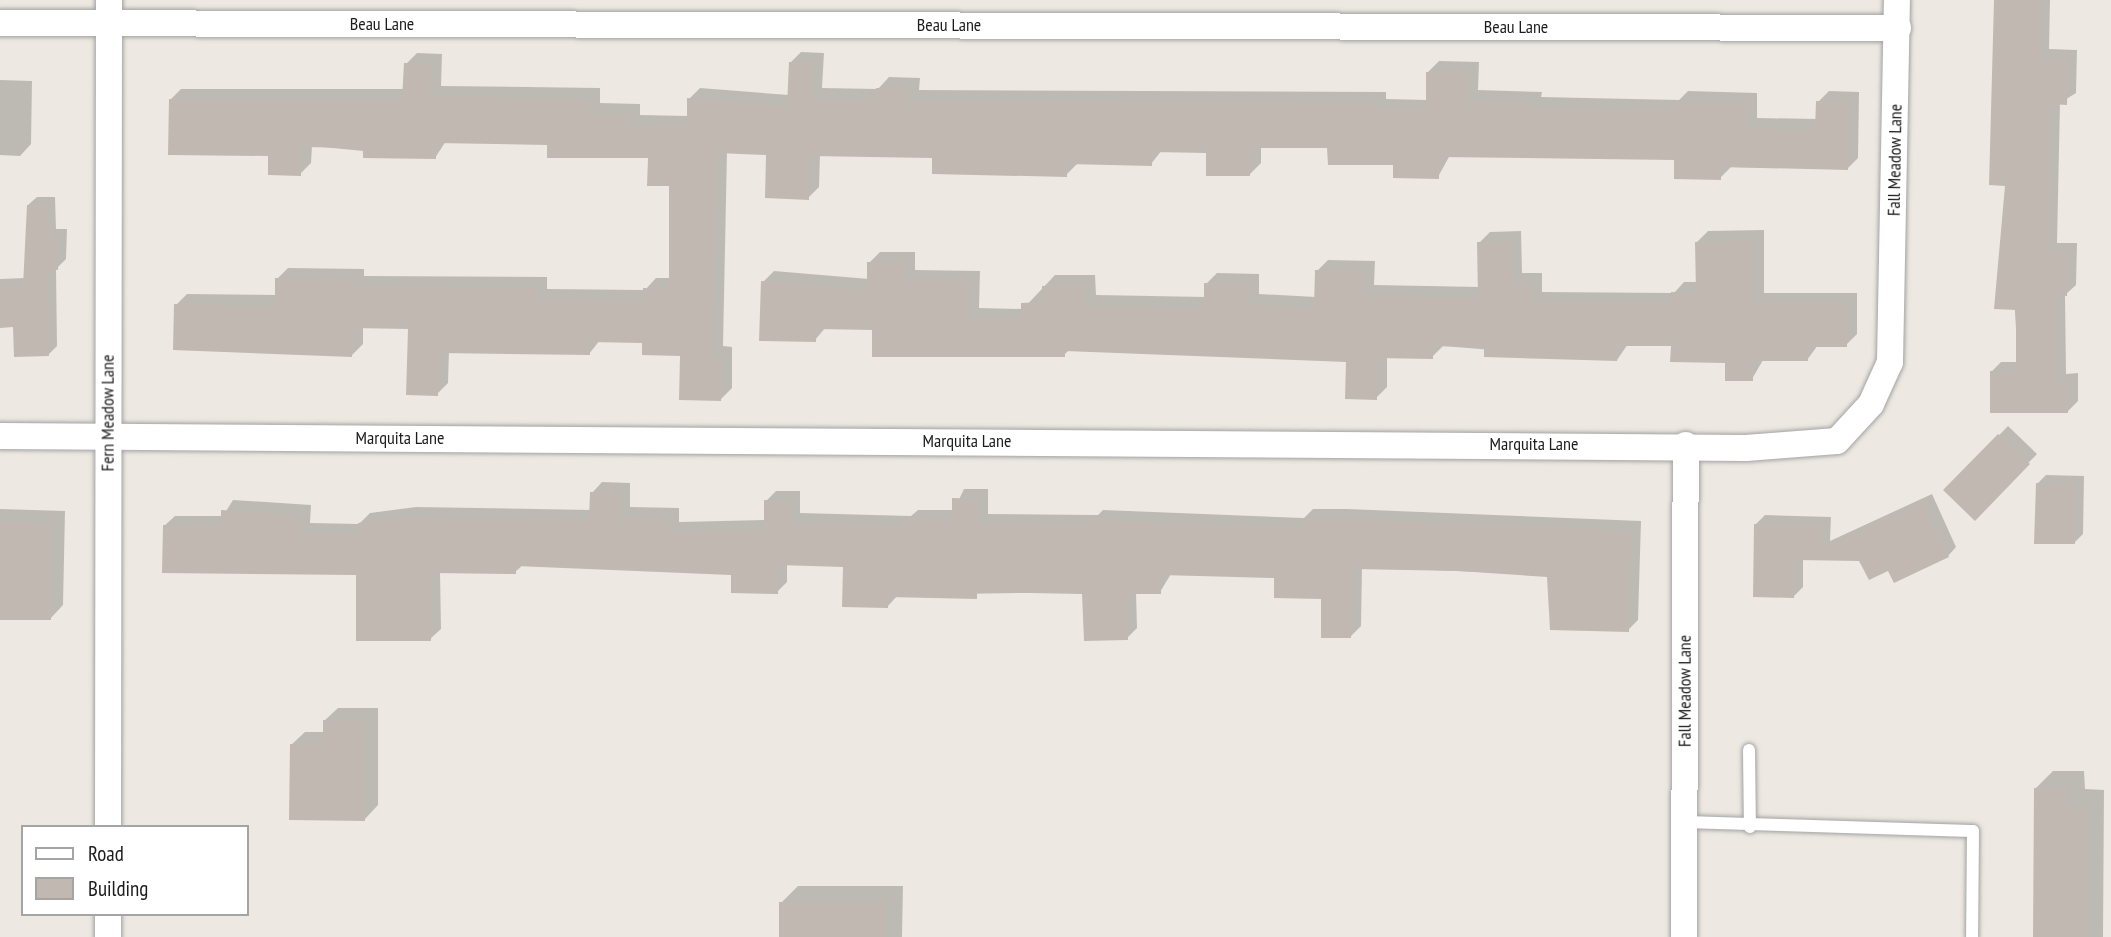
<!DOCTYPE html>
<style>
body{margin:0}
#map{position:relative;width:2111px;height:937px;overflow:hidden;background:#ede9e2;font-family:"PT Sans Narrow",sans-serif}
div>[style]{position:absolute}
.shadow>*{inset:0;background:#0003}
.building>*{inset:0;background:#c1b8b2}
.roads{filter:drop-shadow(0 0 2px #a3a3a3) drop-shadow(0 0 2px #a3a3a3)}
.service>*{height:12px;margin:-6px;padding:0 6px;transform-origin:6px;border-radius:6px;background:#fff}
.minor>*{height:26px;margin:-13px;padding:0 13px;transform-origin:13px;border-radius:13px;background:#fff}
span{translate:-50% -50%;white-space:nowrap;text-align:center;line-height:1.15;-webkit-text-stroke:6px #fff;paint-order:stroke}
.street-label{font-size:18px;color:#1c1c1c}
.legend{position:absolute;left:21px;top:825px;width:228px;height:91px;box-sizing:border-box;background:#fff;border:2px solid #a4a4a4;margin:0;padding:9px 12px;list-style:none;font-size:21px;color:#1c1c1c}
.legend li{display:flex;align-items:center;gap:14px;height:35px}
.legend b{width:35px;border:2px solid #a4a4a4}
</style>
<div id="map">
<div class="shadow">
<i style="clip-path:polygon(1996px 0,2050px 0,2049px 49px,2077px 50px,2076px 93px,2060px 103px,2057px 243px,2077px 243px,2076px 285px,2065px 295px,2066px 374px,2078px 373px,2078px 401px,2068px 411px,1991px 372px,2001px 362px,2018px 362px)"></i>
<i style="clip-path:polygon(801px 52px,824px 53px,822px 88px,878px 89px,889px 77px,920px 78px,919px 90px,1386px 92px,1386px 99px,1428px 100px,1428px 72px,1439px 61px,1479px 62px,1478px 90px,1542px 92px,1541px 97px,1679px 100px,1688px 91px,1757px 93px,1757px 118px,1817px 119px,1818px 102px,1829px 91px,1859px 92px,1858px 158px,1847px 169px,1731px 167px,1720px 178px,1676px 158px,1450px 155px,1438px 177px,1329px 146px,1261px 147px,1261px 163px,1250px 174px,1208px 151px,1162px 150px,1151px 164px,1077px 164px,1066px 175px,934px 156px,820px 154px,819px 187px,808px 198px,768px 153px,727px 152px,723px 346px,732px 347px,732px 388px,721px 399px,682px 354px,644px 341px,600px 340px,589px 354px,449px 351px,448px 383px,437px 394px,409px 327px,363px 326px,363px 344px,352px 355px,176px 305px,187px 294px,276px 295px,277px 279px,288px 268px,364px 269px,364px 276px,547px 277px,547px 289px,645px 290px,656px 278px,671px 278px,671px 184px,650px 156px,549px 143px,446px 141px,435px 158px,312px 146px,311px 163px,300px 174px,170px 100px,181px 89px,405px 89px,406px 64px,417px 53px,442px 54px,441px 86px,600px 88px,600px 103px,640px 104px,640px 115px,689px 116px,689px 99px,700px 88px,789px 95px,790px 63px)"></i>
<i style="clip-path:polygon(0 80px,32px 81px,31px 144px,20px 156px,0 155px)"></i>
<i style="clip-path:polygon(37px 197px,55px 197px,56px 229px,67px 229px,66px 259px,56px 269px,57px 346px,48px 355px,15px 326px,0 326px,0 279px,25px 278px,28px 205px)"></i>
<i style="clip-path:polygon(1764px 230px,1764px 293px,1857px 293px,1857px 334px,1846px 345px,1818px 345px,1807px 360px,1763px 360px,1752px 379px,1727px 362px,1672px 344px,1628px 344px,1617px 360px,1443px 346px,1432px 357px,1387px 356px,1387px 387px,1376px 398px,1348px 360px,1069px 350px,1064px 355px,874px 328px,826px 327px,815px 340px,763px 282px,774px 271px,869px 279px,869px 263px,880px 252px,915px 252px,915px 270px,980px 271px,979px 308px,1023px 309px,1055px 275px,1095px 275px,1096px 295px,1206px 297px,1206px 284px,1217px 273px,1259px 274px,1259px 294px,1316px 297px,1317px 271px,1328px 260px,1375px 261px,1374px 285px,1480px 287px,1479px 243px,1490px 232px,1521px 231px,1522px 273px,1542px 273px,1542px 292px,1674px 293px,1684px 282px,1697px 282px,1697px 242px,1708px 231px)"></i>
<i style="clip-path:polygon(2008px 426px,2037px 454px,1975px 518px,1946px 490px)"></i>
<i style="clip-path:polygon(2046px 475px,2084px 476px,2083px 534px,2074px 543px,2037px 484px)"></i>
<i style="clip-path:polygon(602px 482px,630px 483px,630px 507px,679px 508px,679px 522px,765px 520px,766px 501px,776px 491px,800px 491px,800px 513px,911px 516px,918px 510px,954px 510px,964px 489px,988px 489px,988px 514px,1098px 515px,1103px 510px,1304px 518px,1313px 509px,1347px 509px,1641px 521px,1638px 620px,1628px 630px,1549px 575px,1362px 567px,1361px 626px,1350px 637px,1323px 597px,1276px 577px,1171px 574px,1160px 592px,1136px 592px,1137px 628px,1127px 638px,1084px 592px,898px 595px,887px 607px,845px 565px,787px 563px,787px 582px,777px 592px,733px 574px,524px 564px,515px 572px,440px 571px,441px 629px,430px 639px,357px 574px,164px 526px,175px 516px,223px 516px,233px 500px,311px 505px,310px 523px,359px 524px,370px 513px,416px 507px,591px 510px,592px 493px)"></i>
<i style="clip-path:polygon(1932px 494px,1956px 547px,1948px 556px,1889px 569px,1860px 559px,1803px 558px,1803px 587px,1794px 596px,1756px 524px,1765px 515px,1831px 517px,1830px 541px)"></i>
<i style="clip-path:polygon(0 509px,65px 511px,63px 605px,50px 619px,0 618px)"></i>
<i style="clip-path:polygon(338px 708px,378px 708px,378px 805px,365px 819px,291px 745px,305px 732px,324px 732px,324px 721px)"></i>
<i style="clip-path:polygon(2053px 771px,2084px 771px,2085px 789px,2104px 790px,2103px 937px,2035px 937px,2036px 788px)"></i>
<i style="clip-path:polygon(798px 886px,903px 886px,902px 937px,780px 937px,781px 903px)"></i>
</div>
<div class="building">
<i style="clip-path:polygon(1994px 0,2041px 0,2040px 59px,2068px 59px,2067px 105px,2051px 104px,2048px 252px,2068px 252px,2067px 296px,2056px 296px,2057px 383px,2069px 382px,2068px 413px,1990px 413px,1990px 371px,2016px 371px,2016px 310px,1994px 309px,2005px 186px,1989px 185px)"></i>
<i style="clip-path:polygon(789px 62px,813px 63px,812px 98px,876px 99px,876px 88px,909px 88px,909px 101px,1376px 102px,1376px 109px,1426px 110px,1426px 72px,1468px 72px,1468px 101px,1531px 102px,1531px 108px,1675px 110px,1675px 102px,1747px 103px,1747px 128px,1815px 130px,1816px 101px,1849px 102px,1848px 170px,1721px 167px,1721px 180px,1674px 179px,1674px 160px,1439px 157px,1439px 179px,1393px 178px,1393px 165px,1328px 165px,1327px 148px,1251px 148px,1250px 176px,1206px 176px,1206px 153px,1152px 152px,1152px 166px,1067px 164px,1067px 177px,932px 174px,932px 158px,810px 156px,809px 200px,765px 198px,766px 155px,717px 153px,713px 357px,722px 357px,721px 401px,679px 400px,680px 356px,642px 355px,642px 343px,590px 342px,590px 355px,439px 353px,438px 396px,406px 395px,408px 329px,353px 328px,352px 357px,173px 350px,174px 304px,275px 306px,275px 278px,354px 280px,353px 287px,537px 288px,536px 299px,643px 301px,643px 288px,669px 289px,669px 186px,647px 186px,648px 158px,547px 158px,547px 145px,436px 143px,436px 159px,363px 158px,363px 148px,301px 147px,301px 176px,268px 175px,268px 156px,168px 155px,169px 99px,402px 99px,404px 63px,432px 64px,430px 96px,590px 98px,590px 114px,630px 114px,630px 125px,687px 126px,687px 98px,787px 106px)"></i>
<i style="clip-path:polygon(27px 205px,48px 205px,48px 236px,59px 237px,58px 270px,48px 269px,49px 356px,14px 357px,13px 327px,0 328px,0 286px,23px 286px)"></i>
<i style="clip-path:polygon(1753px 240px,1754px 303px,1847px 303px,1847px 347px,1808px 347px,1808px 361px,1753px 361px,1753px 381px,1725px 381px,1725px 363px,1670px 362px,1671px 346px,1618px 346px,1617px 361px,1484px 357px,1484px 347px,1433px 346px,1433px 359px,1377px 358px,1377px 400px,1345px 399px,1346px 362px,1065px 351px,1065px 357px,872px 357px,872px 330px,816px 329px,816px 342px,759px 341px,761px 281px,867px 290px,867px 262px,905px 263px,905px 280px,970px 281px,969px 318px,1021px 319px,1021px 303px,1042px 302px,1042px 286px,1085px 285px,1085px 305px,1204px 307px,1204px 283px,1249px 284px,1248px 304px,1314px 307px,1315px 270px,1365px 272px,1364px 296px,1478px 298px,1477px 242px,1510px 242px,1512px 283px,1532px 283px,1532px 302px,1671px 303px,1671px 292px,1696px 293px,1695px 242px)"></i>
<i style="clip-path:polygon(1998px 434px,2030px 464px,1975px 521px,1943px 490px)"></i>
<i style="clip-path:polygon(2036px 483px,2076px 484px,2075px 544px,2034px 544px)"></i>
<i style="clip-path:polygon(590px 492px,621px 492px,620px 517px,669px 518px,669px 531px,764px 529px,764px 500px,791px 501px,790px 522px,906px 526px,906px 519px,952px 520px,952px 498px,979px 499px,978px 523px,1091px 525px,1091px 520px,1301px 528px,1301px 519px,1336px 519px,1631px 530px,1629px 632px,1550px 630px,1547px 577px,1459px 571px,1352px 569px,1351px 638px,1321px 638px,1321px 599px,1274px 598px,1274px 578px,1161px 575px,1161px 594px,1126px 594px,1128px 640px,1084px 641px,1082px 594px,977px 592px,977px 599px,888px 597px,888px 608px,842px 607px,843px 567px,778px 565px,778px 594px,731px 593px,731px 575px,516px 566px,516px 574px,431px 573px,431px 641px,356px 641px,356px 575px,162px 573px,163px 525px,221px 526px,221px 510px,301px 515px,301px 532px,358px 533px,358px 523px,405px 517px,589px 520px)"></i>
<i style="clip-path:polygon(1923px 502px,1949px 557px,1894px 583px,1888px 571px,1869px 580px,1859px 561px,1795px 560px,1794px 598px,1753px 597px,1754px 524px,1823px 525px,1822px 548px)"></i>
<i style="clip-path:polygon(0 522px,52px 523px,51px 620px,0 620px)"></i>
<i style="clip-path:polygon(323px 720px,366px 721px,365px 821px,289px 820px,290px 744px,323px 744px)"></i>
<i style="clip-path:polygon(2034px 788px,2068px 788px,2068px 806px,2087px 806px,2087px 937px,2033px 937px)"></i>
<i style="clip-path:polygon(779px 902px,886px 902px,886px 937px,779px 937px)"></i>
</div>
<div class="roads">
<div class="service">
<i style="left:1749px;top:750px;width:77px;rotate:89.3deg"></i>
<i style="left:1684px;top:822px;width:289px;rotate:1.8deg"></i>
<i style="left:1973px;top:831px;width:106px;rotate:90.5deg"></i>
</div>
<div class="minor">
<i style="left:0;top:23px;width:1898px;rotate:0.15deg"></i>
<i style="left:0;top:436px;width:1746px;rotate:0.39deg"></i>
<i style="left:1746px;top:448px;width:91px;rotate:-4.4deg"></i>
<i style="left:1837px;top:441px;width:50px;rotate:-47.4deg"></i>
<i style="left:1871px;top:404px;width:46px;rotate:-65.7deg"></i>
<i style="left:1890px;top:362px;width:362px;rotate:-88.9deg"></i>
<i style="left:108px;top:827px;width:827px;rotate:-89.93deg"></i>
<i style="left:108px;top:937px;width:23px;rotate:-90deg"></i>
<i style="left:1684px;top:937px;width:492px;rotate:-89.8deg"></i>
</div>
</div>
<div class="street-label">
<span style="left:382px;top:24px">Beau Lane</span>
<span style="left:949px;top:25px">Beau Lane</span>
<span style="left:1516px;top:27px">Beau Lane</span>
<span style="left:1895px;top:160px;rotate:-89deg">Fall Meadow Lane</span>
<span style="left:108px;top:413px;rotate:-90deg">Fern Meadow Lane</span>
<span style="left:400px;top:438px">Marquita Lane</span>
<span style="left:967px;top:441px">Marquita Lane</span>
<span style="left:1534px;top:444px">Marquita Lane</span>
<span style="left:1685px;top:691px;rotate:-90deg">Fall Meadow Lane</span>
</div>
<ul class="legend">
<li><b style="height:9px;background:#fff"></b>Road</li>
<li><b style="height:19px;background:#c1b8b2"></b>Building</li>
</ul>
</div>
